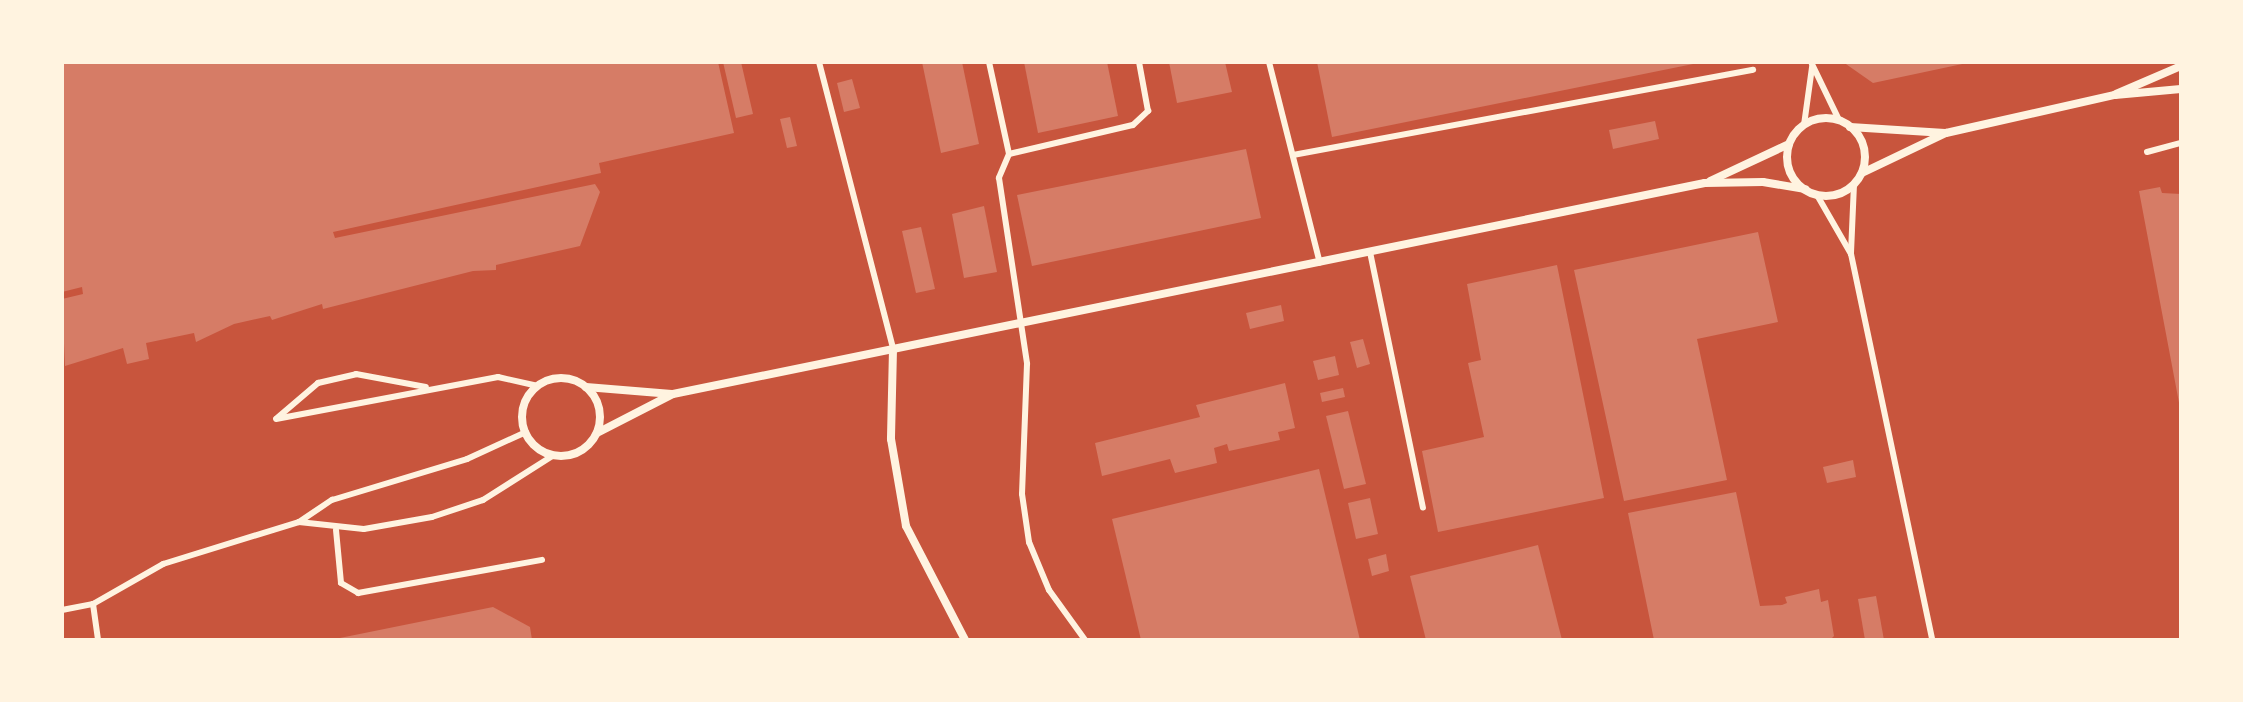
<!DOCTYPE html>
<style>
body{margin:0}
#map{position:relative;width:2243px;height:702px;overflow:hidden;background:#c8553d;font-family:Raleway,sans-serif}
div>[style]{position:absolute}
.building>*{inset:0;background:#d67c66}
.service>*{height:6px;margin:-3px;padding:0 3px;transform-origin:3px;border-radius:3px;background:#fff3e0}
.minor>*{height:8px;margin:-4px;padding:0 4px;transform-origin:4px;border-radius:4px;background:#fff3e0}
.minor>.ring{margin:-4px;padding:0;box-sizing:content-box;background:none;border:8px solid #fff3e0;border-radius:50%}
span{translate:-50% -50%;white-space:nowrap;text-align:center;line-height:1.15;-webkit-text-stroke:6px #fff3e0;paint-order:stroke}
.frame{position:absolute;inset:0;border:64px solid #fff3e0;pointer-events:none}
</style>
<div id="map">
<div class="building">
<i style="clip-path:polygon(62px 62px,718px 62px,734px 133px,599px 163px,601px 173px,333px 232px,335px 238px,595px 184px,600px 192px,580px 246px,496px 265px,496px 270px,473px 271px,323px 309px,322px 304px,272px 320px,270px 316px,234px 324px,196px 342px,194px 333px,146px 343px,149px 359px,127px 364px,123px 348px,65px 366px,62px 299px,83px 294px,82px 287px,62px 292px)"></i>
<i style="clip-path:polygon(723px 62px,741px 62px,753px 114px,736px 118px)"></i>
<i style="clip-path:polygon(922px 62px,962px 62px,979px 144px,941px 153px)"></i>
<i style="clip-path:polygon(1024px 62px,1107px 62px,1118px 116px,1038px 133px)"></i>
<i style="clip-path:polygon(1169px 62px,1225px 62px,1232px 92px,1177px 103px)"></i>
<i style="clip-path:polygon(1317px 62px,1698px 62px,1698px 63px,1332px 137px)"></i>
<i style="clip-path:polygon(1843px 62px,1966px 62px,1967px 63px,1873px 83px)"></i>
<i style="clip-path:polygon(852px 79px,860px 108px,844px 112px,837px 83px)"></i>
<i style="clip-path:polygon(790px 117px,797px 146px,787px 148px,780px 119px)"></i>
<i style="clip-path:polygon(1655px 121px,1659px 139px,1613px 149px,1609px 130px)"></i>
<i style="clip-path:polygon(1246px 149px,1261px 218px,1032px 266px,1017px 195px)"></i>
<i style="clip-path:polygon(2160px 187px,2162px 193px,2181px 194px,2180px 408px,2139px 191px)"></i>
<i style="clip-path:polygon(984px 206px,997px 272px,964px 278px,952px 214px)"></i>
<i style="clip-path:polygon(921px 227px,935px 289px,916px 293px,902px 231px)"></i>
<i style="clip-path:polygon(1758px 232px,1778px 322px,1697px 339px,1727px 480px,1624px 501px,1574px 270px)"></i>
<i style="clip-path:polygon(1557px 265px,1604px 498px,1438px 532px,1422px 451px,1484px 437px,1468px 363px,1481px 360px,1467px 284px)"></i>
<i style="clip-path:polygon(1281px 305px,1284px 321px,1250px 329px,1246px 313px)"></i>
<i style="clip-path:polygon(1363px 339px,1370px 364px,1357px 368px,1350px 342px)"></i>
<i style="clip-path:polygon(1335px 356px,1339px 375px,1318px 380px,1313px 361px)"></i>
<i style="clip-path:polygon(1285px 383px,1295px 428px,1278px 432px,1280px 440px,1229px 451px,1227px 444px,1214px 448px,1217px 463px,1175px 473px,1170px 459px,1102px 476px,1095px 443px,1200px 417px,1196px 405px)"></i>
<i style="clip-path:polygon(1343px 388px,1345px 397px,1322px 402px,1320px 393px)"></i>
<i style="clip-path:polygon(1348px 411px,1366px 484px,1344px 489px,1326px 416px)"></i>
<i style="clip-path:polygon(1853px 460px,1856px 477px,1827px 483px,1823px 467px)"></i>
<i style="clip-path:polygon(1319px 469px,1360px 640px,1141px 640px,1112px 519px)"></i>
<i style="clip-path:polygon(1736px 492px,1760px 606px,1782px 605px,1787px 603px,1785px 597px,1819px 589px,1821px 602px,1828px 600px,1834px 636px,1830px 640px,1654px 640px,1628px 513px)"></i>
<i style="clip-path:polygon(1370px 498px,1378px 534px,1356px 539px,1348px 503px)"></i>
<i style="clip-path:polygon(1538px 545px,1562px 640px,1426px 640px,1410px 576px)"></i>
<i style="clip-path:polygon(1386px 554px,1389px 571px,1372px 576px,1368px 559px)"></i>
<i style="clip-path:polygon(1876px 596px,1884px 640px,1865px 640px,1858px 599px)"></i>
<i style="clip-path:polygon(493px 607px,530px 627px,532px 640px,330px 640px)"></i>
</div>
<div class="service">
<i style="left:819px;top:62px;width:296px;rotate:75.5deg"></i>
<i style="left:989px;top:62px;width:94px;rotate:77.7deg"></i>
<i style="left:1009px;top:154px;width:26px;rotate:113deg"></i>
<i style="left:999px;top:178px;width:188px;rotate:81.4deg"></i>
<i style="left:1027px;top:364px;width:130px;rotate:92.2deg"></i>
<i style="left:1022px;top:494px;width:49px;rotate:81.7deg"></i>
<i style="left:1029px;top:542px;width:52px;rotate:67.4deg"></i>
<i style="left:1049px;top:590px;width:62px;rotate:54.2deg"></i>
<i style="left:1269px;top:62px;width:207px;rotate:75.8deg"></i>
<i style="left:1811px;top:62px;width:64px;rotate:64.2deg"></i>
<i style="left:1804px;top:125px;width:59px;rotate:-82.1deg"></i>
<i style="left:2147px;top:152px;width:35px;rotate:-15deg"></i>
<i style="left:1009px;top:154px;width:127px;rotate:-13.2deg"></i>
<i style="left:1133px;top:125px;width:21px;rotate:-43deg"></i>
<i style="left:1148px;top:111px;width:50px;rotate:-100.4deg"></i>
<i style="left:1293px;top:155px;width:468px;rotate:-10.5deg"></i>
<i style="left:1854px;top:184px;width:70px;rotate:92.5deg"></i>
<i style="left:1851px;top:254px;width:394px;rotate:78.1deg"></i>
<i style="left:1817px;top:195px;width:68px;rotate:60deg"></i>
<i style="left:1370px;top:252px;width:261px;rotate:78.3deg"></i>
<i style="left:277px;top:418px;width:54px;rotate:-40.5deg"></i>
<i style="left:318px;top:383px;width:39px;rotate:-13deg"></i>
<i style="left:356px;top:374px;width:71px;rotate:10.5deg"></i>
<i style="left:276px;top:419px;width:226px;rotate:-10.7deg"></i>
<i style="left:498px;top:377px;width:41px;rotate:12.7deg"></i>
<i style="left:299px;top:522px;width:65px;rotate:6.1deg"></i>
<i style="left:364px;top:529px;width:69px;rotate:-10deg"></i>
<i style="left:432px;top:517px;width:54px;rotate:-18.4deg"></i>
<i style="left:483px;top:500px;width:84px;rotate:-32.4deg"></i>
<i style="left:336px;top:530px;width:53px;rotate:84.6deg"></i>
<i style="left:341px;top:583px;width:20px;rotate:30deg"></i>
<i style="left:358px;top:593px;width:187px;rotate:-10.2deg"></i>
<i style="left:93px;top:604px;width:36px;rotate:82deg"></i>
<i style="left:62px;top:610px;width:32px;rotate:-11deg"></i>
<i style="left:93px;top:604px;width:81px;rotate:-29.7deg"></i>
<i style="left:163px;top:564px;width:142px;rotate:-17.2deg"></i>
<i style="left:299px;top:522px;width:40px;rotate:-34deg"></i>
<i style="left:332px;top:500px;width:141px;rotate:-16.9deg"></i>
<i style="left:467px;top:459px;width:65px;rotate:-24.6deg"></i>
</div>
<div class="minor">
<i style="left:2116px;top:94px;width:71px;rotate:-23.3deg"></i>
<i class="ring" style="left:1787px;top:118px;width:70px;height:70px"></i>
<i style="left:1850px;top:127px;width:95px;rotate:3.6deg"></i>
<i style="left:1862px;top:173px;width:93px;rotate:-25.5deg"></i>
<i style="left:1946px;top:133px;width:173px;rotate:-12.7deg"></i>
<i style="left:2115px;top:95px;width:66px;rotate:-5.2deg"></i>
<i style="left:1710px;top:181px;width:87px;rotate:-25.1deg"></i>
<i style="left:893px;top:349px;width:90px;rotate:91.3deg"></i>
<i style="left:891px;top:439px;width:88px;rotate:80.2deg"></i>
<i style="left:906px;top:526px;width:128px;rotate:62.6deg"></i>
<i class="ring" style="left:522px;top:378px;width:70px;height:70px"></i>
<i style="left:586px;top:387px;width:86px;rotate:4.7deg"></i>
<i style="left:597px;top:433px;width:85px;rotate:-27.2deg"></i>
<i style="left:673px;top:394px;width:1053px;rotate:-11.56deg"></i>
<i style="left:1705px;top:183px;width:58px;rotate:-1deg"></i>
<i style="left:1763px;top:182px;width:43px;rotate:9.5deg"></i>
</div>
<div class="frame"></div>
</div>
